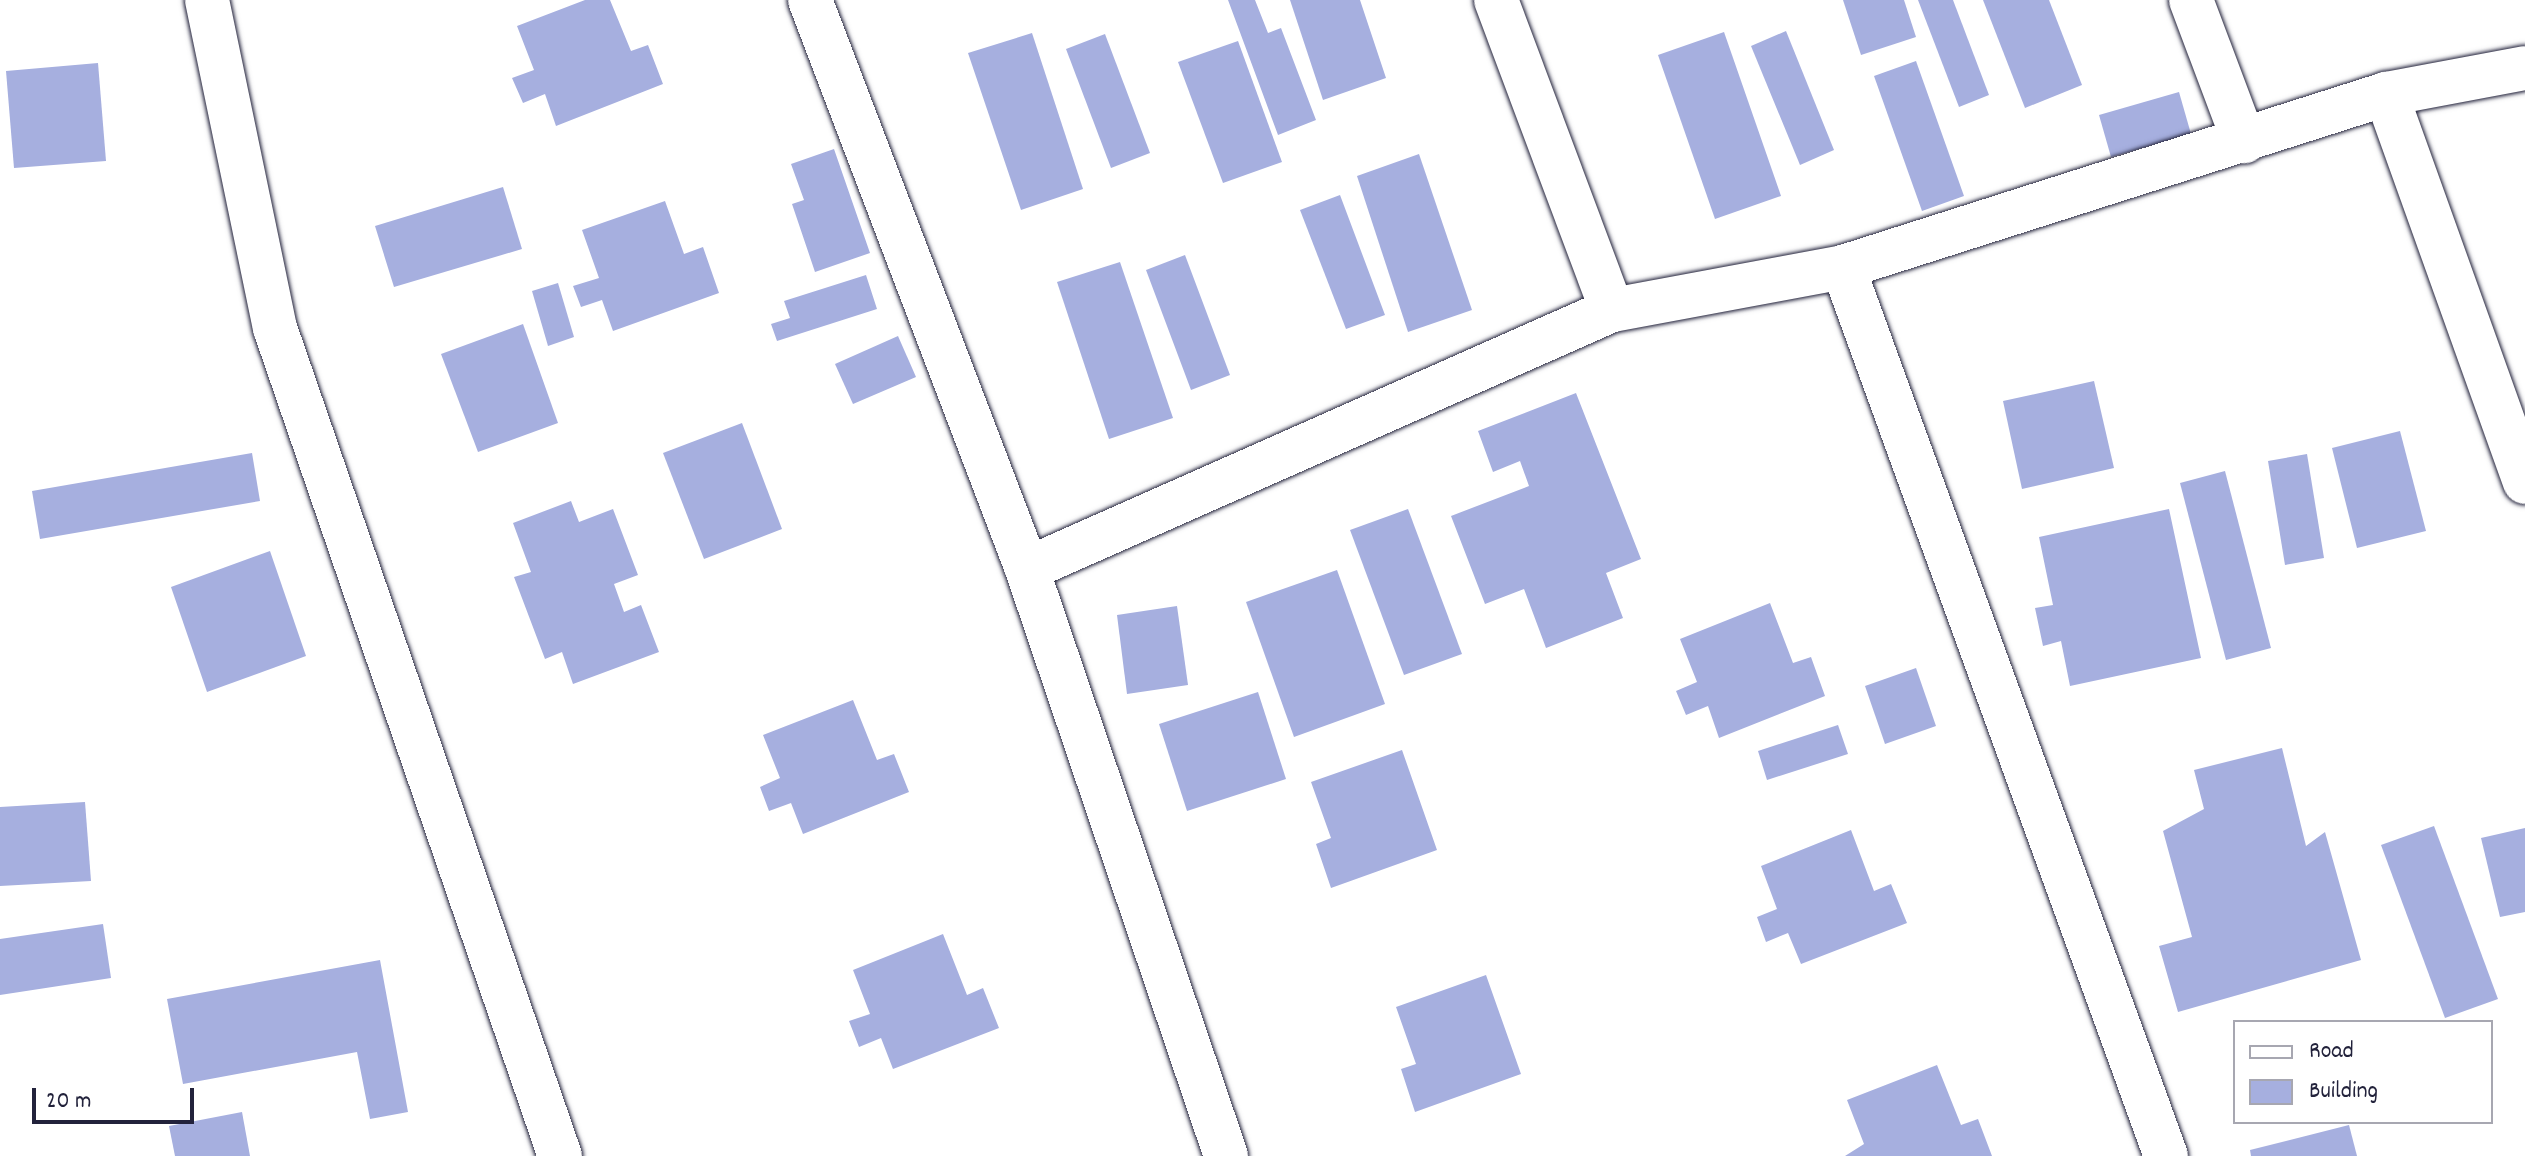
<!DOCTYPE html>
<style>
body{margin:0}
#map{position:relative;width:2525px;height:1156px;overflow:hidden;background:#fff;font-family:Dekko,sans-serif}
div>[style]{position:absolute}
.building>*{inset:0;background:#a6afdf}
.roads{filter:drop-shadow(0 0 2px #22223b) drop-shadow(0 0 2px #22223b)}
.street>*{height:44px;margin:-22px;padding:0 22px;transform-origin:22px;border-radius:22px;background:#fff}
span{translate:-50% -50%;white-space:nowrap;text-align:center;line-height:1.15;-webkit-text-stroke:8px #fff;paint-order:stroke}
.legend{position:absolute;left:2233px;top:1020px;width:260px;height:104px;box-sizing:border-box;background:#fff;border:2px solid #a7a7b1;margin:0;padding:10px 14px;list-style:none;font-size:24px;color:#22223b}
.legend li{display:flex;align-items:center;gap:16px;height:40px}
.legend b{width:40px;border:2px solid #a7a7b1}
.scale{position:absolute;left:32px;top:1088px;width:162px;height:36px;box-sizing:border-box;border:4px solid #22223b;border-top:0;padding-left:10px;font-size:24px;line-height:28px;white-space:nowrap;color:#22223b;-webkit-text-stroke:6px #fff;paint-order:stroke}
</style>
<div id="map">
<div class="building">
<i style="clip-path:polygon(585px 0,610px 0,631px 51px,648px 45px,663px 84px,556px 126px,545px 94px,523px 103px,512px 78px,534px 70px,517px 26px)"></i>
<i style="clip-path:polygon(1228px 0,1255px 0,1268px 33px,1281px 28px,1316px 120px,1278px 135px)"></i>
<i style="clip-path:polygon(1290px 0,1360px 0,1386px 78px,1323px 100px)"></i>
<i style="clip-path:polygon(1843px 0,1904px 0,1916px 37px,1861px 55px)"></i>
<i style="clip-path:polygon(1918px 0,1953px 0,1989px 95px,1959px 107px)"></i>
<i style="clip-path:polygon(1983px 0,2049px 0,2082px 85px,2025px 108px)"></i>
<i style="clip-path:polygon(1786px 31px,1834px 150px,1800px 165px,1751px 46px)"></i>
<i style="clip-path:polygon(1724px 32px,1781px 196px,1715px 219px,1658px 55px)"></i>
<i style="clip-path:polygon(1032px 33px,1083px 189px,1021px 210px,968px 53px)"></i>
<i style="clip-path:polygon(1105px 34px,1150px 153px,1111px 168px,1066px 49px)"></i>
<i style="clip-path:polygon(1238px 41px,1282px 162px,1223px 183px,1178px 62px)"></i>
<i style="clip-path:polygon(1916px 61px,1964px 196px,1922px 211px,1874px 76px)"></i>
<i style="clip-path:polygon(98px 63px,106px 161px,14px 168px,6px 71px)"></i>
<i style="clip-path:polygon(2179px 92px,2191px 134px,2111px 157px,2099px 115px)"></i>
<i style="clip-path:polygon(834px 149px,870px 253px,815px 272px,792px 204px,804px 200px,791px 164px)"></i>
<i style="clip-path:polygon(1419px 154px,1472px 310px,1408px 332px,1357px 176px)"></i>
<i style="clip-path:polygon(503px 187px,522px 249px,394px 287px,375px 226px)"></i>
<i style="clip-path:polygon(1340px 195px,1385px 315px,1346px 329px,1300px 210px)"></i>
<i style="clip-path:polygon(665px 201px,684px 254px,703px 247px,719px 293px,613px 331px,602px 300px,581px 307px,573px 286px,599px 278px,582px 230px)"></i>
<i style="clip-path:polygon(1185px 255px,1230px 375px,1191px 390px,1146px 270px)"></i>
<i style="clip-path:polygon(1120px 262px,1173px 418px,1109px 439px,1057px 282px)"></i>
<i style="clip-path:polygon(866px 275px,877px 309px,777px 341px,771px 324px,790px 318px,784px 301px)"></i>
<i style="clip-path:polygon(558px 283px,574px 337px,548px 346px,532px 291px)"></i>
<i style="clip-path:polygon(523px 324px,558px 423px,478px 452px,441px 354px)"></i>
<i style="clip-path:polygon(898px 336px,916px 377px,853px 404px,835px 364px)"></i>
<i style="clip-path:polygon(2094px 381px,2114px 468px,2022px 489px,2003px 401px)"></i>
<i style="clip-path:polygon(1576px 393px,1641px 559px,1606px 573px,1623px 618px,1546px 648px,1524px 589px,1485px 604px,1451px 516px,1529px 486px,1520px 461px,1493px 472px,1478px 431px)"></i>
<i style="clip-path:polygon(742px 423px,782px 529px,704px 559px,663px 453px)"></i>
<i style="clip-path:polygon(2400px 431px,2426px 531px,2357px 548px,2332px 448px)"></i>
<i style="clip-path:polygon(252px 453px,260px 501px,40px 539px,32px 491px)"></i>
<i style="clip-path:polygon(2307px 454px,2324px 558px,2285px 565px,2268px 461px)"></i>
<i style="clip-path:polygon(2225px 471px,2271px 648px,2226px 660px,2180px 483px)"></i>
<i style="clip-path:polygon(571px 501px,579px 522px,613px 509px,638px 575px,614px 584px,624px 612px,641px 605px,659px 652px,573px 684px,562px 652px,545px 659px,514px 577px,531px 572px,513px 523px)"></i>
<i style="clip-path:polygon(1408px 509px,1462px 654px,1404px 675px,1350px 530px)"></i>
<i style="clip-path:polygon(2169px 509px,2201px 658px,2070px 686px,2061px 641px,2043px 646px,2035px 608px,2053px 605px,2039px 537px)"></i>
<i style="clip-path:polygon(270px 551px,306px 656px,207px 692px,171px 587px)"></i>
<i style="clip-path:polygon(1337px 570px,1385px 704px,1294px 737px,1246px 602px)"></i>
<i style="clip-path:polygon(1770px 603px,1793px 663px,1811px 657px,1825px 696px,1719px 738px,1708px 706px,1686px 715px,1676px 691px,1697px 682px,1680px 639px)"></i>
<i style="clip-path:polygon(1177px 606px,1188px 685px,1127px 694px,1117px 615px)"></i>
<i style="clip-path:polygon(1916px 668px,1936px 726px,1885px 744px,1865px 686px)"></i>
<i style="clip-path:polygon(1258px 692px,1286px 779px,1187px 811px,1159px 724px)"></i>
<i style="clip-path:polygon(853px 700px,877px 760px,894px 754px,909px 792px,803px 834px,791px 803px,769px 811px,760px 787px,780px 778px,763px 735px)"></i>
<i style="clip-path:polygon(1838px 725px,1848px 754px,1767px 780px,1758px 751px)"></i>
<i style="clip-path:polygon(2282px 748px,2306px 846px,2325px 832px,2361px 960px,2178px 1012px,2159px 946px,2192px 937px,2163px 831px,2204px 809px,2194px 770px)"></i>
<i style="clip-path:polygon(1402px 750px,1437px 850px,1331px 888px,1316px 844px,1331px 838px,1311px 782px)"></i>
<i style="clip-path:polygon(85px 802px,91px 881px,0 886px,0 807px)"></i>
<i style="clip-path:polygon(2434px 826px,2498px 999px,2445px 1018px,2381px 845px)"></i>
<i style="clip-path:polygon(2525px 828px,2525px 912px,2500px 917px,2481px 838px)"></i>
<i style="clip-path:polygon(1851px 830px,1874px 891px,1891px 884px,1907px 923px,1801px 964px,1788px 933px,1766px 942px,1757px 917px,1777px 909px,1761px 866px)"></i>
<i style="clip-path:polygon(103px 924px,111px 978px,0 995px,0 939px)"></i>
<i style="clip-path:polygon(943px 934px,967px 995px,983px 988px,999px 1028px,893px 1069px,881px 1038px,859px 1047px,849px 1021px,870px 1014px,853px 970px)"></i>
<i style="clip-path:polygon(380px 960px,408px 1112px,370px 1119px,357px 1052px,183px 1084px,167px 999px)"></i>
<i style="clip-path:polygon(1486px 975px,1521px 1074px,1415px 1112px,1401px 1069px,1416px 1064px,1396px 1007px)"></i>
<i style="clip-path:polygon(1937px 1065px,1961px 1125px,1978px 1119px,1992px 1156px,1845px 1156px,1864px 1144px,1847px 1100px)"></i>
<i style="clip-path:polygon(242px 1112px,250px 1156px,175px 1156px,169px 1126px)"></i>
<i style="clip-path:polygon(2349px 1125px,2357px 1156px,2251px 1156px,2250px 1150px)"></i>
</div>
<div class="roads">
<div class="street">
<i style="left:207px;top:0;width:335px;rotate:78.3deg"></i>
<i style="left:275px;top:328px;width:876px;rotate:71.01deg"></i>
<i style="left:810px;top:0;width:609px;rotate:69.12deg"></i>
<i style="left:1027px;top:569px;width:620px;rotate:71.27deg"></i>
<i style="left:1496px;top:0;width:331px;rotate:69.5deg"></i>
<i style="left:2191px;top:0;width:151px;rotate:69.4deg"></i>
<i style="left:2386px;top:94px;width:412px;rotate:70.3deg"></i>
<i style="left:1027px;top:569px;width:640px;rotate:-23.88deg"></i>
<i style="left:1612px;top:310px;width:235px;rotate:-10.5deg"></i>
<i style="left:2166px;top:1156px;width:946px;rotate:-109.97deg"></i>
<i style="left:1843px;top:267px;width:570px;rotate:-17.67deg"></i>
<i style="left:2386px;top:94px;width:141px;rotate:-10.6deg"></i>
</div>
</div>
<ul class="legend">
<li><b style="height:10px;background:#fff"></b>Road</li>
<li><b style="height:22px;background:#a6afdf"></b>Building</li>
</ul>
<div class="scale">20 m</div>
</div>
